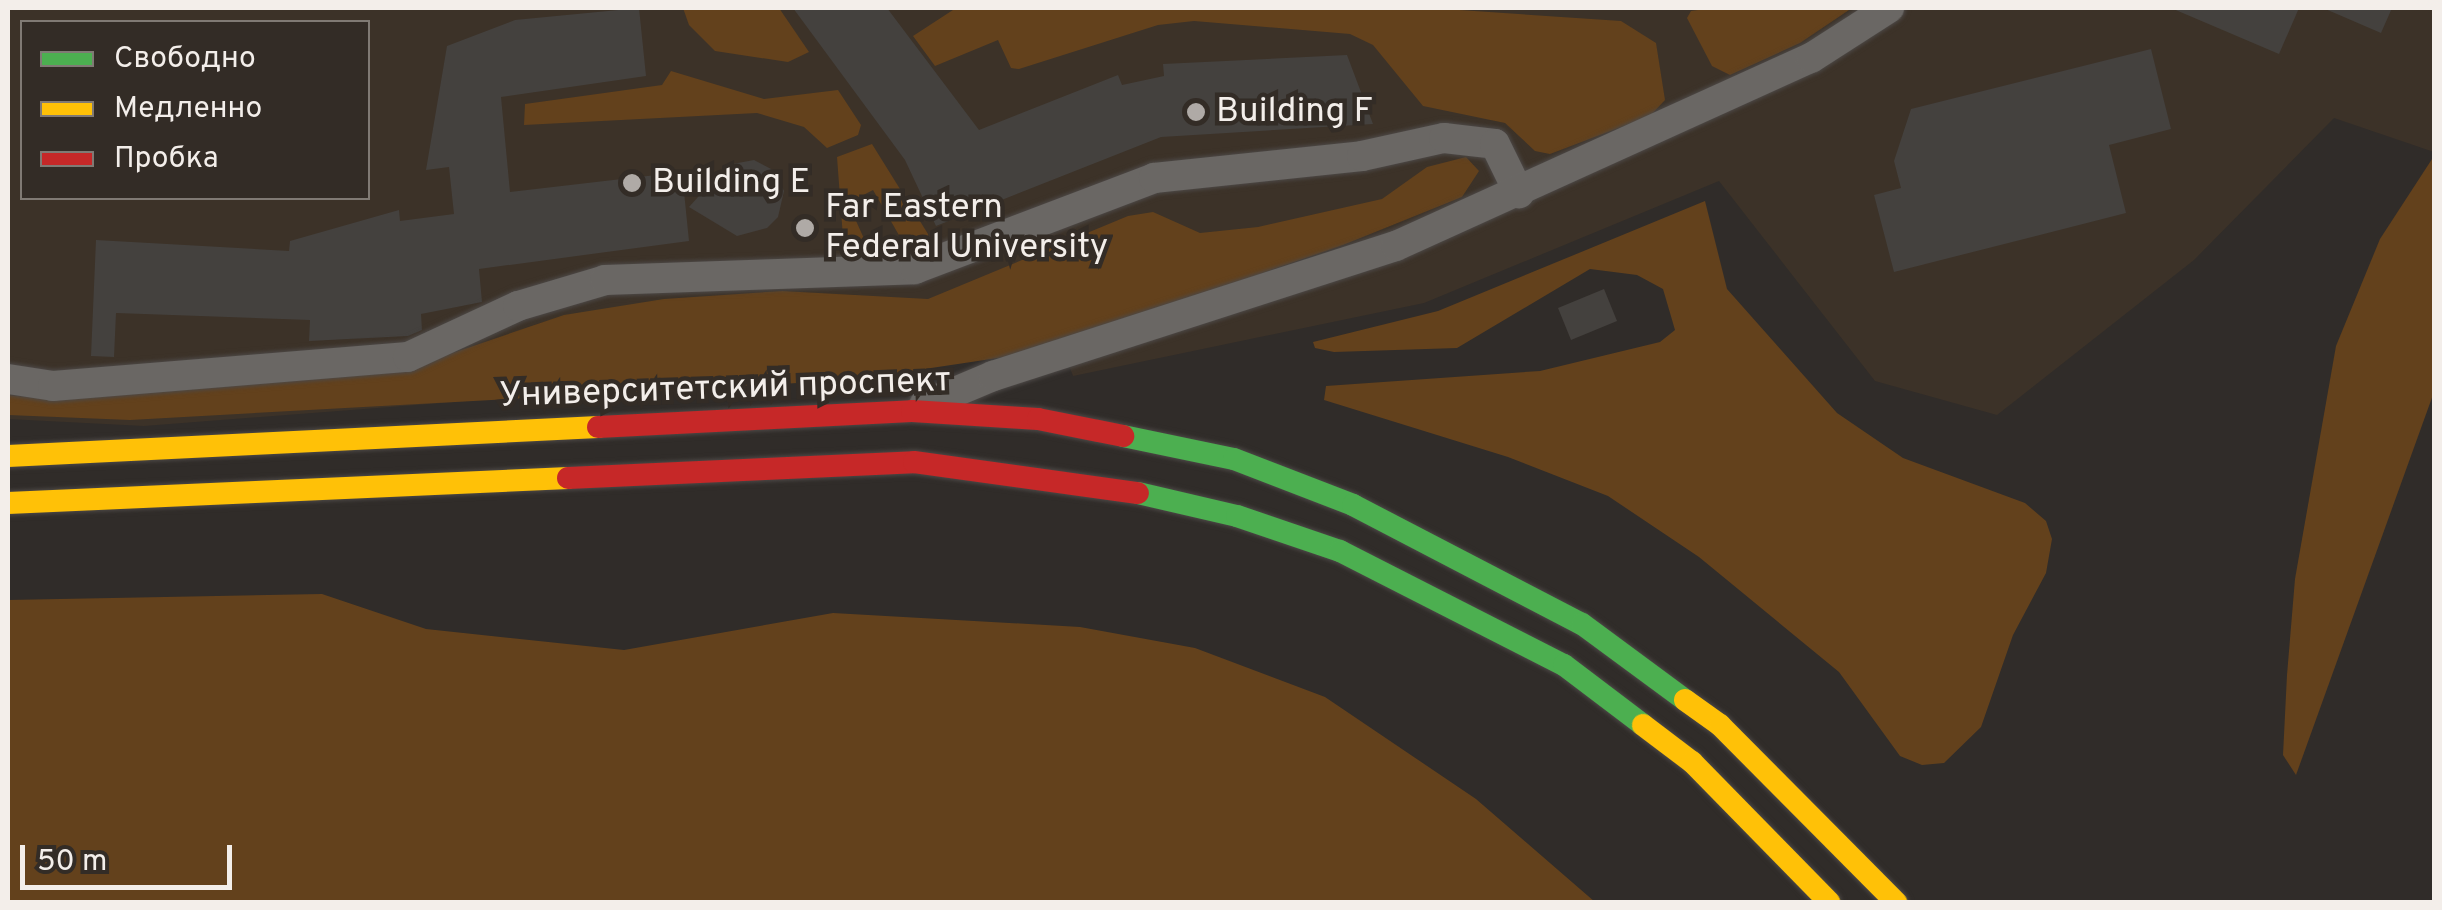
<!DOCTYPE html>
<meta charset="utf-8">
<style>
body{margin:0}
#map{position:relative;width:2442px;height:910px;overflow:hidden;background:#302c29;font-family:Overpass,sans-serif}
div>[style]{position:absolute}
.built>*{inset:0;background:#3c3228}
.green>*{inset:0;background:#63411c}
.building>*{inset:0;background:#44413e}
.roads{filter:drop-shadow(0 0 2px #4c4846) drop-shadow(0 0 2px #4c4846)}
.street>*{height:30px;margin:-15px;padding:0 15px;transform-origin:15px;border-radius:15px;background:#6a6764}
.fast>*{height:22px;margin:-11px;padding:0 11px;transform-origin:11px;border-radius:11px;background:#4caf50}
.slow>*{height:22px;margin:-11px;padding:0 11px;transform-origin:11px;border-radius:11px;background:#ffc107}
.jam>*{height:22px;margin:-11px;padding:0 11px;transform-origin:11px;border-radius:11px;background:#c62828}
.dots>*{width:28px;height:28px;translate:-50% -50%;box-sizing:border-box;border:5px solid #332c26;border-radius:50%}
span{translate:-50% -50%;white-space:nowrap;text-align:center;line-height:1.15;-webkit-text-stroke:9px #332c26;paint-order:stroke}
.poi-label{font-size:35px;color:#f3eeea}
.left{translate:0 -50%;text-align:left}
.street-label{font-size:35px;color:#f3eeea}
.frame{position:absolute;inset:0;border:10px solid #f3eeea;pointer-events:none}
.legend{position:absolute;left:20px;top:20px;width:350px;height:180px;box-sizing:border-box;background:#332c26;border:2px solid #807a74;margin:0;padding:12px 18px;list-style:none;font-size:30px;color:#f3eeea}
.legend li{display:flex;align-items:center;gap:20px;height:50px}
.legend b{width:50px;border:2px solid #807a74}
.scale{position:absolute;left:20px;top:845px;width:212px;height:45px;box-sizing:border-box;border:5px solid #f3eeea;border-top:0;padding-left:12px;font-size:30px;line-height:35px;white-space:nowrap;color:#f3eeea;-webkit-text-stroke:8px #332c26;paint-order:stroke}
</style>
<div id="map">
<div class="built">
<i style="clip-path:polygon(evenodd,8px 8px,2434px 8px,2434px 152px,2334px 118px,2194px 260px,1997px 415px,1875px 381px,1719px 181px,1424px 303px,1073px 376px,1056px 329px,609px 390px,144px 426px,8px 419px,8px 8px,22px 22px,368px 22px,368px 198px,22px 198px,22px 22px)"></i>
</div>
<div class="green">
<i style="clip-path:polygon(683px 8px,779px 8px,809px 52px,788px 62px,715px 51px,689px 25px)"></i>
<i style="clip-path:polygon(956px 8px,1430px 8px,1621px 21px,1656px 43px,1665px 100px,1650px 116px,1550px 154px,1535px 151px,1505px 123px,1423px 106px,1373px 45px,1350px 34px,1194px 21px,1158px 25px,1019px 69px,1011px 68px,998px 40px,935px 66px,913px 36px)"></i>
<i style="clip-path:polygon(1711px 8px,1852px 8px,1800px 43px,1730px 75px,1712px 66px,1687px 18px,1691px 11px)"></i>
<i style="clip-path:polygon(671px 71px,764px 99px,838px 90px,861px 125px,858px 135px,827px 148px,804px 127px,757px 113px,524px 125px,525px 104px,662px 85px)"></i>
<i style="clip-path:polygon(872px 144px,928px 234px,929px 249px,919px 253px,900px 237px,873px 190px,848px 203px,866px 243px,857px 252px,844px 251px,837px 157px)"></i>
<i style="clip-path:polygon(2434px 156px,2434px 392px,2296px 775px,2283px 755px,2287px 675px,2295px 579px,2336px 346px,2380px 239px)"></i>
<i style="clip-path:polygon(1466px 157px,1479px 171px,1462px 197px,1343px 245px,1032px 353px,851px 380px,130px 420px,8px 415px,8px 395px,47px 399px,420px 364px,564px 315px,664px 299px,782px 291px,928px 299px,1128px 216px,1153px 212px,1200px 233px,1258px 227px,1382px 199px,1427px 167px)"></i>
<i style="clip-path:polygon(1705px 201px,1727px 289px,1837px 413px,1903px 458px,2025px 503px,2046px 521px,2052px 539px,2046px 573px,2013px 635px,1981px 727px,1944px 763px,1922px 765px,1900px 756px,1839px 672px,1699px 557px,1608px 496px,1508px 457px,1324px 400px,1326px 386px,1540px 371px,1660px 342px,1675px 330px,1663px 289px,1637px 275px,1590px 269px,1457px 348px,1334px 352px,1315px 348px,1313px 342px,1438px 311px)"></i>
<i style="clip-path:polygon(322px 594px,426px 629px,624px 650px,833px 613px,1080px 627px,1195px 648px,1325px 697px,1476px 799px,1595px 902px,8px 902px,8px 600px)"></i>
</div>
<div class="building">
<i style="clip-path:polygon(639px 8px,646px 76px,501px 97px,510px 192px,682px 172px,689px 241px,479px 269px,482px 302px,421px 314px,422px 330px,408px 336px,309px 341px,310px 320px,116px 313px,114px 357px,91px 356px,96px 240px,289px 251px,290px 241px,399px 210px,400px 221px,454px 214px,449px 167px,426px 170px,447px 46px,515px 20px)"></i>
<i style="clip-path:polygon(793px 8px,887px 8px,979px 130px,1118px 75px,1122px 85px,1164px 76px,1163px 64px,1347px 55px,1373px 124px,1161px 137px,936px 226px,905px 160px)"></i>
<i style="clip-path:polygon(2171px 8px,2299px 8px,2279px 54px)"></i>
<i style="clip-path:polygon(2323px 8px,2392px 8px,2381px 33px)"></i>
<i style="clip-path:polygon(2151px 49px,2171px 129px,2109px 145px,2126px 213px,1894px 272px,1874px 195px,1901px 188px,1894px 161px,1911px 109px)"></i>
<i style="clip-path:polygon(754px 160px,773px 170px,784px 191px,778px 217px,767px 228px,737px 236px,689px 207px,727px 165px)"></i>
<i style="clip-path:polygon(1604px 289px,1617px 321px,1571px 340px,1558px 308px)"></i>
</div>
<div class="roads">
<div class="street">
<i style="left:8px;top:379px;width:46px;rotate:8.8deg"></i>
<i style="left:53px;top:386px;width:356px;rotate:-4.7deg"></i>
<i style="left:408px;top:357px;width:121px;rotate:-24.9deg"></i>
<i style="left:518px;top:306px;width:91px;rotate:-16.6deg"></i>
<i style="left:605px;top:280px;width:310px;rotate:-2deg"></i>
<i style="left:915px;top:269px;width:256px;rotate:-20.8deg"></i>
<i style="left:1154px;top:178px;width:209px;rotate:-6deg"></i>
<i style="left:1362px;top:156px;width:84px;rotate:-12.4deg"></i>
<i style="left:1444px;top:138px;width:51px;rotate:6.7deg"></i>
<i style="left:1495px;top:144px;width:55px;rotate:63.9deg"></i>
<i style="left:924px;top:405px;width:75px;rotate:-22.8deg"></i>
<i style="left:993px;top:376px;width:423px;rotate:-17.9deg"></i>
<i style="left:1396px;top:246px;width:456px;rotate:-24.4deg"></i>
<i style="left:1811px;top:58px;width:93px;rotate:-32.7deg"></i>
</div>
<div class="fast">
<i style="left:1123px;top:436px;width:113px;rotate:11.7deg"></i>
<i style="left:1234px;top:459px;width:128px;rotate:21.1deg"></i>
<i style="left:1353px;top:505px;width:258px;rotate:27.5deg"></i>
<i style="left:1582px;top:624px;width:128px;rotate:36.4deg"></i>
<i style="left:1138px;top:493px;width:102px;rotate:13.1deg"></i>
<i style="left:1237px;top:516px;width:109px;rotate:18.8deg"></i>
<i style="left:1340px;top:551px;width:251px;rotate:27deg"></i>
<i style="left:1564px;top:665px;width:99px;rotate:37.2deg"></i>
</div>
<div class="slow">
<i style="left:8px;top:456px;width:591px;rotate:-2.81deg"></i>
<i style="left:8px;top:503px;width:561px;rotate:-2.56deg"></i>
<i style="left:1685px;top:700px;width:43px;rotate:35.5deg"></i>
<i style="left:1720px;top:725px;width:250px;rotate:45.2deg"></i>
<i style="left:1643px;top:725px;width:61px;rotate:37.1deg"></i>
<i style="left:1692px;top:762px;width:196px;rotate:45.6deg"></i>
</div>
<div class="jam">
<i style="left:598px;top:427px;width:314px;rotate:-2.9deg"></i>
<i style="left:912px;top:411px;width:126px;rotate:3.6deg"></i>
<i style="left:1038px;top:419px;width:87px;rotate:11.3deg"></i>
<i style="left:568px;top:478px;width:346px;rotate:-2.6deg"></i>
<i style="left:914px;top:462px;width:226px;rotate:7.9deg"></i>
</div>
</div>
<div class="dots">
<i style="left:1196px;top:112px;background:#afaaa6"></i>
<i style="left:632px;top:183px;background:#afaaa6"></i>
<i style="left:805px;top:228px;background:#afaaa6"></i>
</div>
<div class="poi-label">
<span class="left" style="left:1216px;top:112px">Building F</span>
<span class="left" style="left:652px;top:183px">Building E</span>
<span class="left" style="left:825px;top:228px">Far Eastern<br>Federal University</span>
</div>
<div class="street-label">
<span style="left:725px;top:389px;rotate:-2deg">Университетский проспект</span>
</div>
<div class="frame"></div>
<ul class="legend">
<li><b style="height:12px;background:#4caf50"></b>Свободно</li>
<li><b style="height:12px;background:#ffc107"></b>Медленно</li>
<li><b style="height:12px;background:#c62828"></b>Пробка</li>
</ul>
<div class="scale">50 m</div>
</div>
